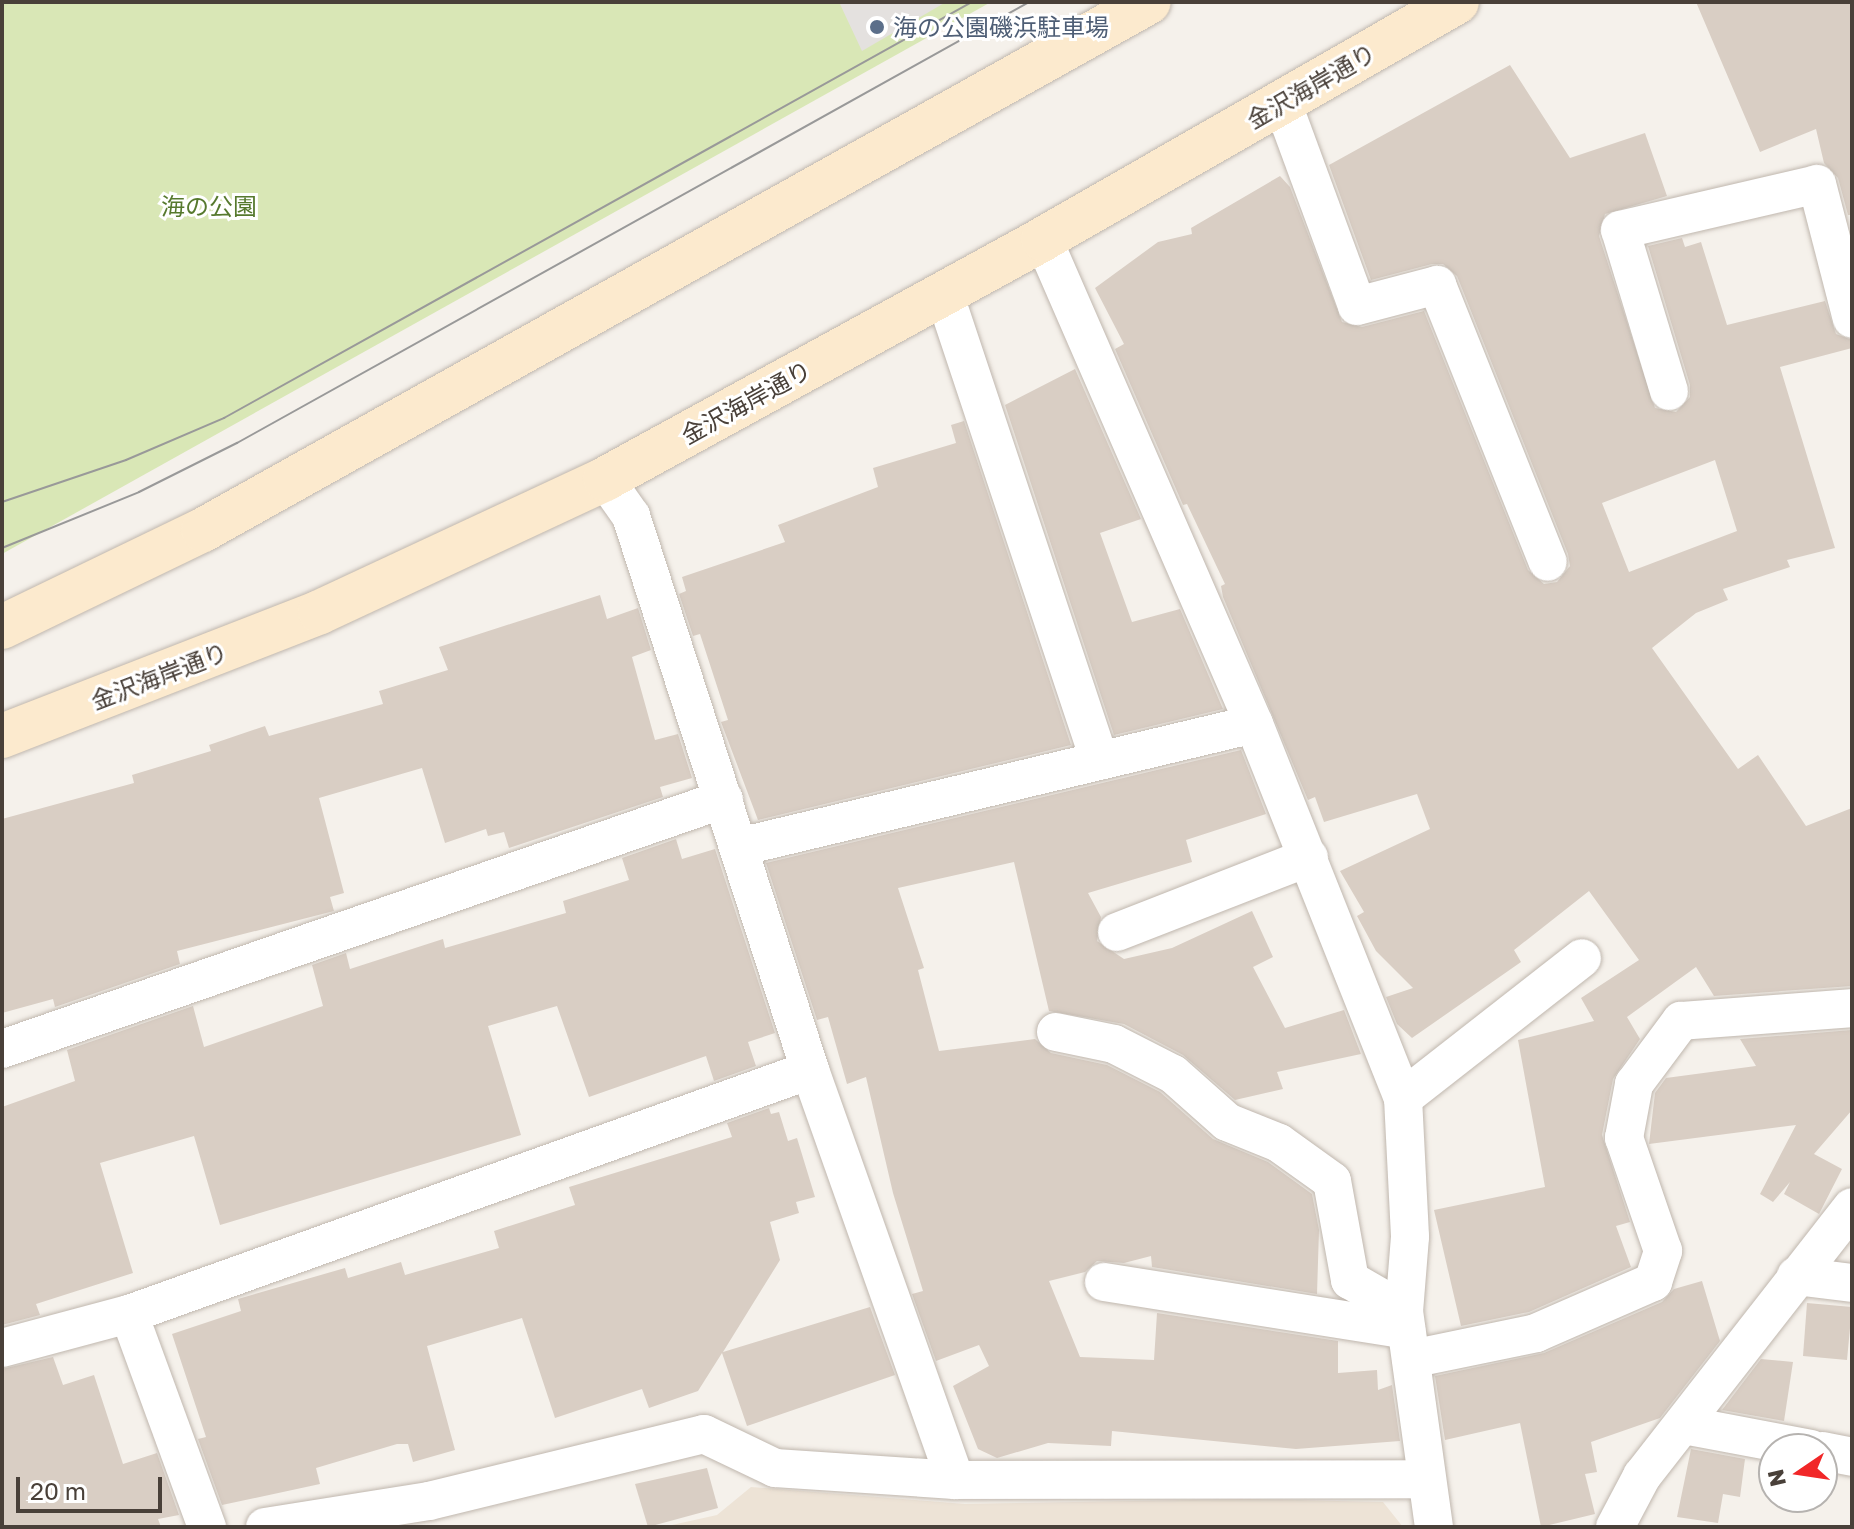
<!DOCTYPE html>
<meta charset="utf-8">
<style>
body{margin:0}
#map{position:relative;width:1854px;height:1529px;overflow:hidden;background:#f5f1eb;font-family:"Golos Text","Noto Sans JP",sans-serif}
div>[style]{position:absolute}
.education>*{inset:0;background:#ede3d6}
.green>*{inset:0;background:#d9e7b6}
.parking>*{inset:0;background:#e4e1df}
.building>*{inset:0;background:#d9cec4}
.roads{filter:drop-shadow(0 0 2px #c0b7ae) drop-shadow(0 0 2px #c0b7ae)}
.street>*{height:38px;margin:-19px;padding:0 19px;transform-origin:19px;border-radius:19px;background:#fff}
.secondary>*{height:44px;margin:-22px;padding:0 22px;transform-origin:22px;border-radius:22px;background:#fceace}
.tram>*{height:2px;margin:-1px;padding:0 1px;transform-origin:1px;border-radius:1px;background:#999}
.dots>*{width:22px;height:22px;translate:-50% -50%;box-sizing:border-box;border:4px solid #fff;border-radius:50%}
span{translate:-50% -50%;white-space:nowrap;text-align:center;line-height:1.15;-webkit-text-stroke:6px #fff;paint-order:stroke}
.service-label{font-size:24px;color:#4e5e75}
.left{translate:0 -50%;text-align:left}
.street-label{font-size:24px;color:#494039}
.park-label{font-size:24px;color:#56792e}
.frame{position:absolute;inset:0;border:4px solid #494039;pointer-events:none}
.north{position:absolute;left:1758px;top:1433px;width:80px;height:80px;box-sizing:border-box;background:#fff;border:2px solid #b6b3b0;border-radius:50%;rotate:257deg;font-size:22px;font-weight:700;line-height:32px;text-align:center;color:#494039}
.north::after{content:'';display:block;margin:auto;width:28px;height:36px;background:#f12728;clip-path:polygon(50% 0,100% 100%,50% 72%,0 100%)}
.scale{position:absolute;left:16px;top:1477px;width:146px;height:36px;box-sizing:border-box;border:4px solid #494039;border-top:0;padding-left:10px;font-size:24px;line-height:28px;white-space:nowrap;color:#494039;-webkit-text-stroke:6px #fff;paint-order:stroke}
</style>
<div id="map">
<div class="education">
<i style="clip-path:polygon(751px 1487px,965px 1504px,1249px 1499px,1383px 1502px,1403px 1527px,663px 1527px,717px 1515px)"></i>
</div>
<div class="green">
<i style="clip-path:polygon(2px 2px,991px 2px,2px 554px)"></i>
</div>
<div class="parking">
<i style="clip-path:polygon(839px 2px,946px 2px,862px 51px)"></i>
</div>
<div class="building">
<i style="clip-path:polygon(1696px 2px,1852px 2px,1852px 215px,1848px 215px,1838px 178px,1824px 163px,1816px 129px,1760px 152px)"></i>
<i style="clip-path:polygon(evenodd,1510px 65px,1570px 158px,1645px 133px,1667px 196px,1605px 214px,1599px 236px,1655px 408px,1676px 412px,1690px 397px,1690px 385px,1648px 246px,1682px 238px,1685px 247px,1701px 242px,1727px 325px,1825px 301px,1836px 334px,1852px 340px,1852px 348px,1780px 367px,1835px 548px,1787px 560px,1790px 567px,1723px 589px,1728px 600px,1696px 613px,1652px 648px,1738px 769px,1758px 755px,1806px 826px,1852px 808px,1852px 986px,1714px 996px,1696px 967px,1627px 1017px,1640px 1039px,1613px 1079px,1602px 1135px,1630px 1222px,1616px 1226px,1631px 1267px,1529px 1312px,1461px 1326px,1434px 1210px,1545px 1187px,1518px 1040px,1594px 1021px,1581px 998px,1639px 960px,1589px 891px,1514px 950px,1521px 962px,1412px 1038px,1397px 1024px,1386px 997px,1413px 988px,1376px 951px,1357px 916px,1364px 912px,1340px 871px,1430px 829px,1417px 794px,1324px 822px,1315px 797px,1308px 800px,1223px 597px,1221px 586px,1225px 584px,1187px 504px,1183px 505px,1115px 349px,1124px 344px,1095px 288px,1158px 242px,1192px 234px,1191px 228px,1280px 176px,1290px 187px,1342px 322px,1362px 327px,1424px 311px,1528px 570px,1544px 584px,1557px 582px,1570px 566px,1568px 554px,1457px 276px,1443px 264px,1432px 264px,1371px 280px,1329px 165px,1510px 65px,1715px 460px,1737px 531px,1629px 572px,1602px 503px,1715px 460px)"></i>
<i style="clip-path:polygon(1075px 369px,1141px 519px,1100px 533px,1132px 622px,1180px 609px,1223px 709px,1114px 735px,1005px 405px)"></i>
<i style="clip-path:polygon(964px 421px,1071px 745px,758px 820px,721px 722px,728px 720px,700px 634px,693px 636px,679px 594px,686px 591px,682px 577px,785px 542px,778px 525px,878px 487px,873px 468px,956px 443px,951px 425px)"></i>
<i style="clip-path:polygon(600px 595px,607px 619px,638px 608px,651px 650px,632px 657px,655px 740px,678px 734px,692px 778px,660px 787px,663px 797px,509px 848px,504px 832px,488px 836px,486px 829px,445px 843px,422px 768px,319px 798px,344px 893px,330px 897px,334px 911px,177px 951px,180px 964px,55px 1007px,53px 999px,2px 1013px,2px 819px,134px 783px,132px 775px,211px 751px,209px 745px,265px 726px,269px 736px,383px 704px,379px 691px,448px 670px,439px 647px)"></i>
<i style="clip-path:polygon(1241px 750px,1266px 814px,1186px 840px,1192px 862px,1088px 893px,1101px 917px,1097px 941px,1124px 959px,1172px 948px,1252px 911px,1273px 957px,1253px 967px,1285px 1028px,1344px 1010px,1361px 1054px,1277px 1072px,1283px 1089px,1235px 1100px,1183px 1055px,1124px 1024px,1049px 1011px,1014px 862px,898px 888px,924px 968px,918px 970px,939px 1051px,1035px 1039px,1051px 1053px,1107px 1065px,1160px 1092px,1213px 1139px,1268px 1162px,1312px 1194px,1319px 1230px,1317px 1294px,1152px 1267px,1151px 1256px,1124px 1263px,1097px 1261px,1085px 1272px,1049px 1281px,1080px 1357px,1154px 1360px,1157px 1313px,1338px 1341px,1338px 1373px,1377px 1370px,1378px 1390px,1392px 1385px,1400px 1441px,1296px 1449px,1112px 1431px,1111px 1446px,1048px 1443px,997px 1458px,978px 1449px,953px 1386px,989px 1366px,979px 1345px,936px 1361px,912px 1294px,923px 1291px,893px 1193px,866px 1077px,847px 1084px,828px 1017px,817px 1020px,766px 863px)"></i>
<i style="clip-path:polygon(676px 839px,682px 859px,715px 849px,775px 1033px,748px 1042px,756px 1066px,714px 1081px,706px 1056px,589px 1097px,557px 1006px,488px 1026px,521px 1135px,220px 1225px,194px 1136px,100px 1163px,133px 1273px,36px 1304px,40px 1315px,2px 1325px,2px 1107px,75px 1081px,67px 1050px,193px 1006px,204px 1047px,323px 1006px,312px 965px,346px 953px,350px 969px,443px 939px,445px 948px,566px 913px,563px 901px,629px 880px,622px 858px)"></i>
<i style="clip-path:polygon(1852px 1030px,1852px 1110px,1814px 1154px,1842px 1169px,1819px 1214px,1784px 1194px,1790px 1182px,1773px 1202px,1760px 1194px,1796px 1125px,1649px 1144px,1655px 1093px,1666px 1078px,1756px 1066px,1740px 1039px)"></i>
<i style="clip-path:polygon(769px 1108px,771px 1114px,779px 1112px,788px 1141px,797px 1138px,815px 1197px,796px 1202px,799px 1213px,770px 1222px,780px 1260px,723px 1352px,870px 1307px,895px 1375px,747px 1426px,722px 1353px,698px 1391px,649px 1408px,642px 1389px,555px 1418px,522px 1318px,427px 1346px,455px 1450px,413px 1462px,408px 1444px,397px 1444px,316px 1468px,320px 1484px,222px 1505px,198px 1439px,206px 1437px,172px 1334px,241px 1311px,238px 1299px,345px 1268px,348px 1278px,401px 1262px,405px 1275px,499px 1248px,494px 1231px,575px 1205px,569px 1187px,732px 1137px,727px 1123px)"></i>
<i style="clip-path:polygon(1702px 1281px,1720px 1341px,1660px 1418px,1591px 1442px,1597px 1472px,1585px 1474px,1595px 1514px,1541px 1527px,1520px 1423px,1445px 1440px,1435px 1376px,1544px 1353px,1662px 1302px,1674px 1289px)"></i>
<i style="clip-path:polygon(1807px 1303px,1852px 1307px,1847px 1360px,1803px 1356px)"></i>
<i style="clip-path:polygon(53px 1357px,63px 1385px,94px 1375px,123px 1464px,157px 1453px,179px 1515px,158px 1519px,161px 1527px,2px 1527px,2px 1369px)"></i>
<i style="clip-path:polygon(1761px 1359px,1793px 1362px,1784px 1421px,1722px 1410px)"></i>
<i style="clip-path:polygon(1691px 1449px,1745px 1459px,1740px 1497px,1723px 1494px,1718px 1523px,1677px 1517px)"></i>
<i style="clip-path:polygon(707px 1468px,718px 1508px,648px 1527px,635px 1484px)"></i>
</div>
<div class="roads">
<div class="street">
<i style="left:1282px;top:102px;width:217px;rotate:69.8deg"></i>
<i style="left:1357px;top:306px;width:83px;rotate:-14.7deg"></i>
<i style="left:1437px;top:285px;width:298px;rotate:68.2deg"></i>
<i style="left:1043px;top:239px;width:529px;rotate:66.49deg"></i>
<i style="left:1254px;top:724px;width:403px;rotate:68.3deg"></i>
<i style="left:1403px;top:1098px;width:139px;rotate:87.1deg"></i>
<i style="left:1410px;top:1237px;width:74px;rotate:94.6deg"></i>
<i style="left:1404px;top:1311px;width:218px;rotate:82.1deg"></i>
<i style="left:944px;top:293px;width:493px;rotate:71.6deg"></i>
<i style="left:1669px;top:391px;width:168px;rotate:-106.9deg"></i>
<i style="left:1620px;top:230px;width:202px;rotate:-13.1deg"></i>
<i style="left:1817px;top:184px;width:139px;rotate:75.5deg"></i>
<i style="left:605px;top:479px;width:45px;rotate:54.9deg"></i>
<i style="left:631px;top:516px;width:582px;rotate:72.09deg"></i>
<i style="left:810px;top:1070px;width:435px;rotate:70.5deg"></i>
<i style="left:739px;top:847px;width:529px;rotate:-13.43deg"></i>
<i style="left:1117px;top:932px;width:206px;rotate:-21.3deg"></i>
<i style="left:1056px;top:1032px;width:59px;rotate:11.7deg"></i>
<i style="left:1114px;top:1044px;width:66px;rotate:27deg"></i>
<i style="left:1173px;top:1074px;width:72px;rotate:41.6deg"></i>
<i style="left:1227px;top:1122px;width:56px;rotate:22deg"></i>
<i style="left:1279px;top:1143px;width:65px;rotate:35.6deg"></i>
<i style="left:1332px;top:1181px;width:101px;rotate:79.7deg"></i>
<i style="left:1350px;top:1280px;width:62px;rotate:29.9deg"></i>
<i style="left:2px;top:1049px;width:764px;rotate:-19.1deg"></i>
<i style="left:1403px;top:1098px;width:227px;rotate:-38deg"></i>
<i style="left:1796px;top:1276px;width:56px;rotate:7.1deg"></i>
<i style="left:1104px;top:1282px;width:306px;rotate:9deg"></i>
<i style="left:129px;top:1314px;width:227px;rotate:69.9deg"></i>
<i style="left:2px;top:1348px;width:131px;rotate:-15deg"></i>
<i style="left:129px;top:1314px;width:723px;rotate:-19.71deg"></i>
<i style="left:1411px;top:1359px;width:128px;rotate:-11.7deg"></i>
<i style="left:1536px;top:1333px;width:128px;rotate:-23.6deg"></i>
<i style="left:1653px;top:1282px;width:33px;rotate:-72deg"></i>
<i style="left:1663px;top:1251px;width:120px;rotate:-109deg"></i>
<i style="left:1624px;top:1138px;width:55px;rotate:-79.5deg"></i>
<i style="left:1634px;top:1084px;width:79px;rotate:-53.3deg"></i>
<i style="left:1681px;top:1021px;width:171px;rotate:-4.3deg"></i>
<i style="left:1684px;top:1425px;width:129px;rotate:10.7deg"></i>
<i style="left:1822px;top:1451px;width:31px;rotate:11deg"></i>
<i style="left:265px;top:1527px;width:166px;rotate:-9deg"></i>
<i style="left:429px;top:1501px;width:283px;rotate:-13.7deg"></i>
<i style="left:704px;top:1434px;width:79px;rotate:25.6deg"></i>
<i style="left:775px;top:1468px;width:180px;rotate:3.8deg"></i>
<i style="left:955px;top:1480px;width:469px;rotate:-0.1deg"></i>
<i style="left:1615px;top:1527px;width:58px;rotate:-62.1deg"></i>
<i style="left:1642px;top:1476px;width:341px;rotate:-52deg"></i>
</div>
<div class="secondary">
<i style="left:2px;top:627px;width:223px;rotate:-25.8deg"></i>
<i style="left:203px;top:530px;width:1083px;rotate:-29.17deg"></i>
<i style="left:2px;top:736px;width:341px;rotate:-21.3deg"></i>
<i style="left:320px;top:612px;width:315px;rotate:-25deg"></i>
<i style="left:605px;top:479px;width:499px;rotate:-28.7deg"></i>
<i style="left:1043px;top:239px;width:477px;rotate:-29.8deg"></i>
</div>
</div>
<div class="tram">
<i style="left:2px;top:502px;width:131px;rotate:-18.7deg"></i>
<i style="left:126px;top:460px;width:107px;rotate:-23.2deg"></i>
<i style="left:224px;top:418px;width:856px;rotate:-29.08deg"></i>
<i style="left:2px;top:548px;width:148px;rotate:-22.2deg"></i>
<i style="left:139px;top:492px;width:110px;rotate:-26.6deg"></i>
<i style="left:237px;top:443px;width:907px;rotate:-29.11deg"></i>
</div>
<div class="dots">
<i style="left:877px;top:27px;background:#5c6f8a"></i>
</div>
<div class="service-label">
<span class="left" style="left:893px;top:27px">海の公園磯浜駐車場</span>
</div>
<div class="street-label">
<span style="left:1311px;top:86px;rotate:-30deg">金沢海岸通り</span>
<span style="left:746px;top:402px;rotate:-29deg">金沢海岸通り</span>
<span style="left:159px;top:676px;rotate:-21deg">金沢海岸通り</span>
</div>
<div class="park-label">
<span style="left:209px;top:206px">海の公園</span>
</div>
<div class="frame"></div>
<div class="north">N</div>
<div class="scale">20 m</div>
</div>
